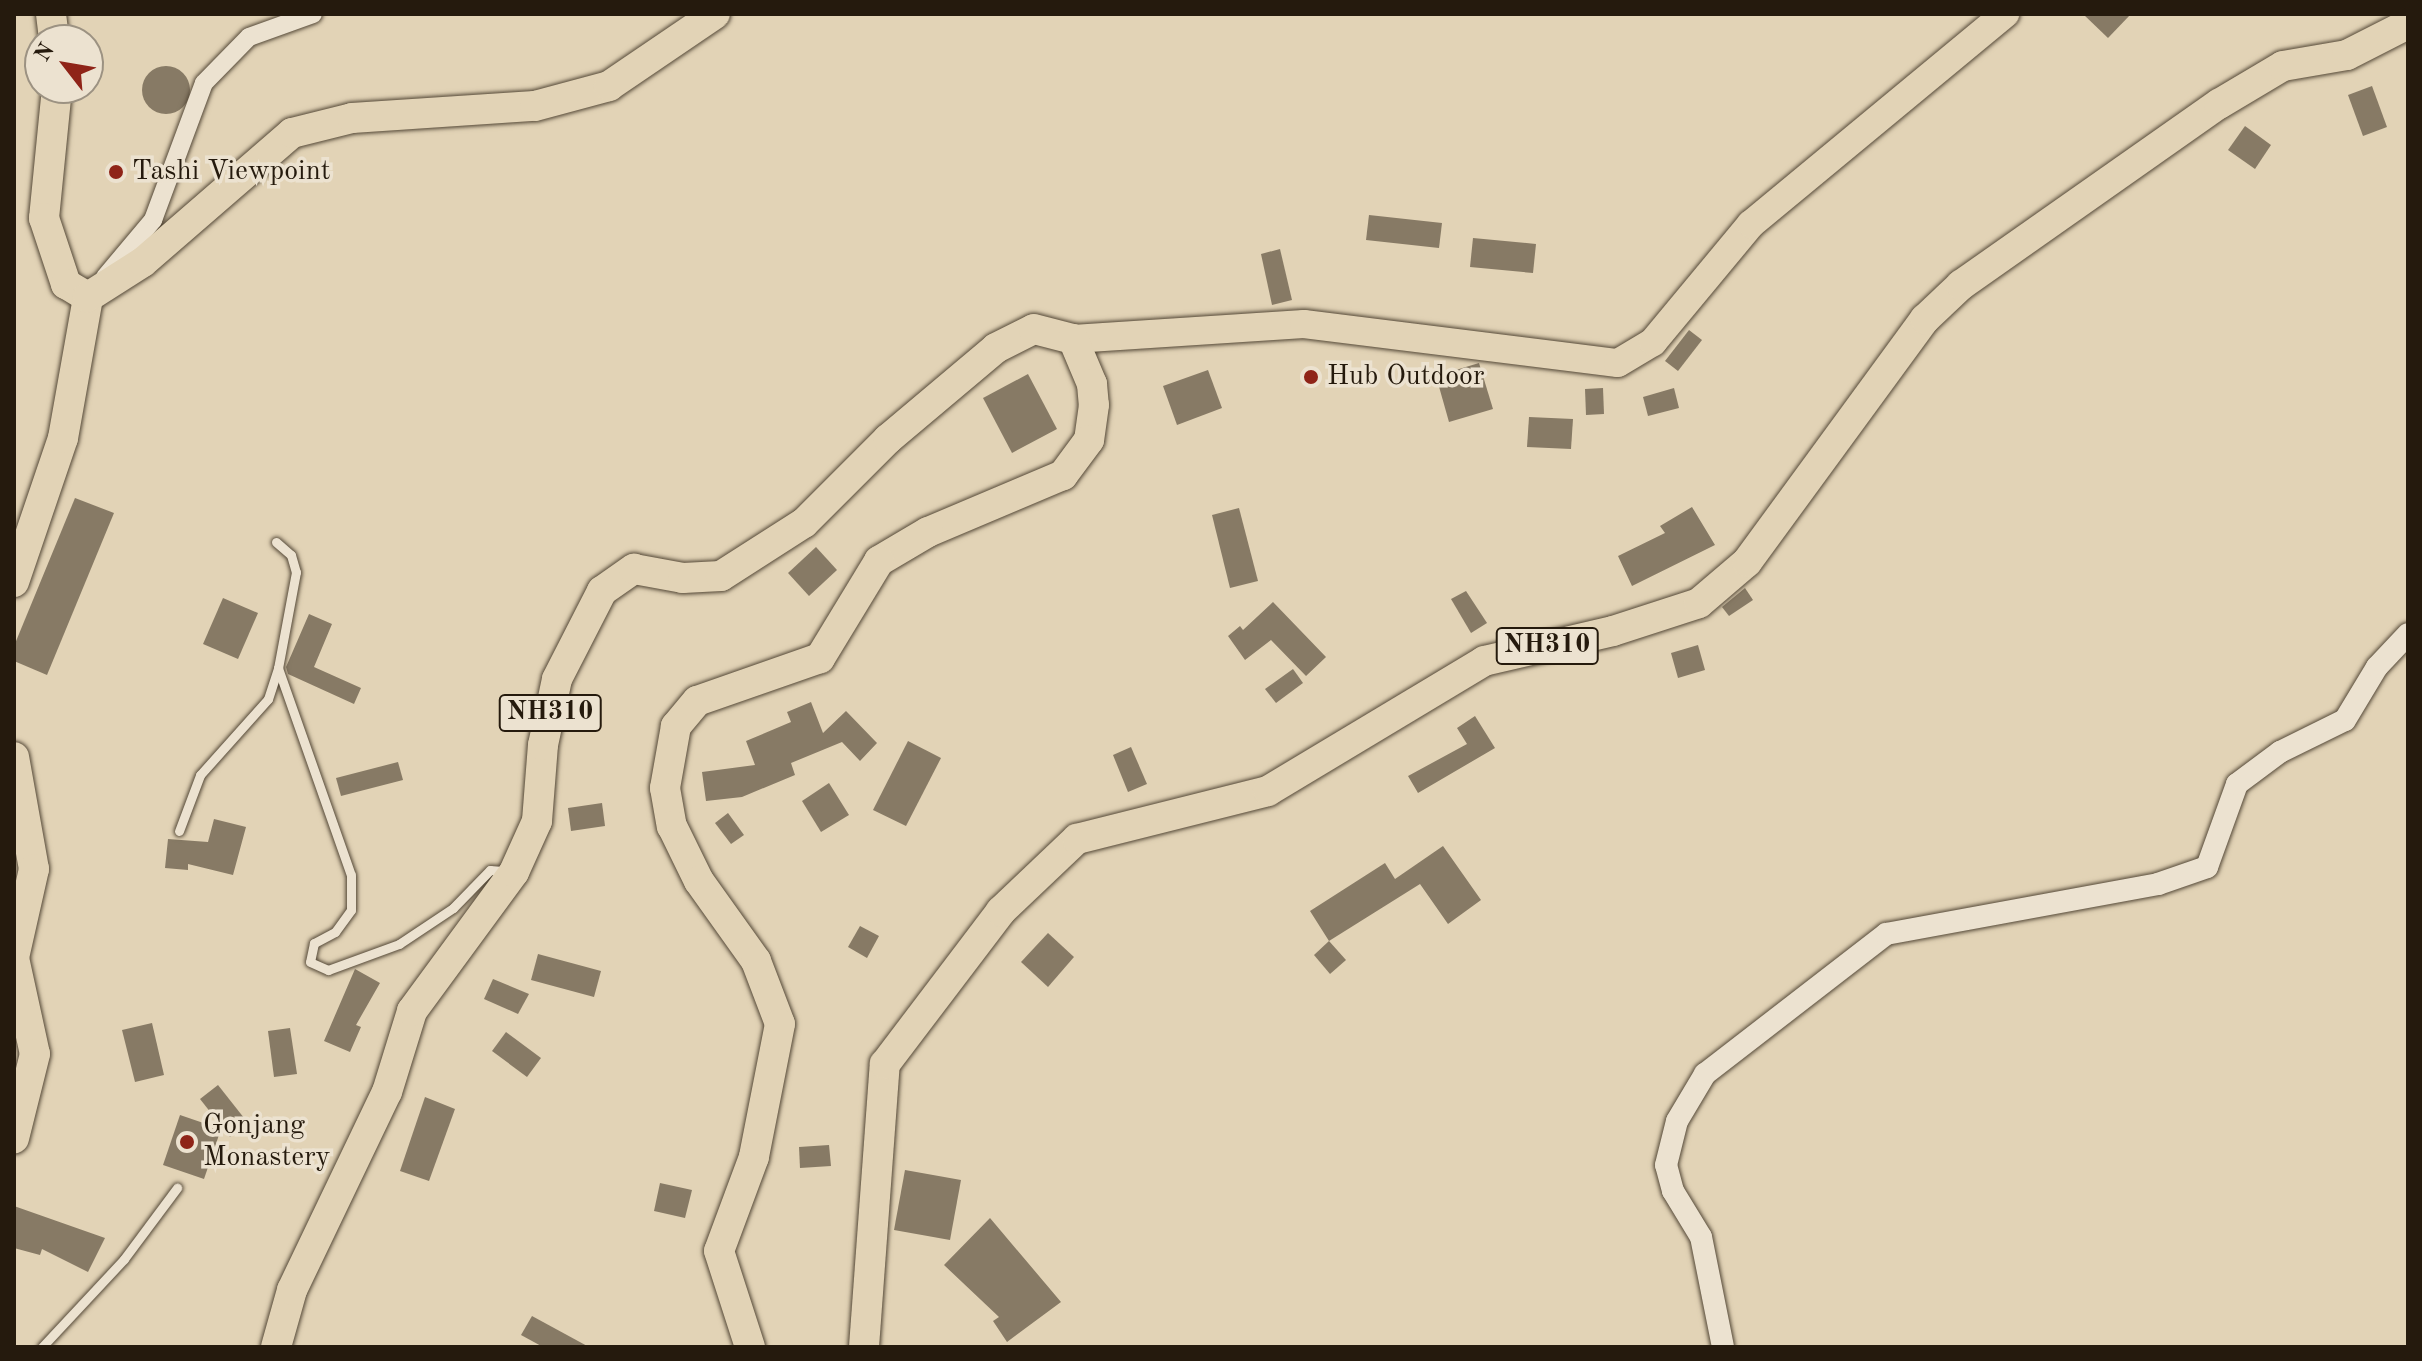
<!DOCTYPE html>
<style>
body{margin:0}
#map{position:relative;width:2422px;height:1361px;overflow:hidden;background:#e2d3b6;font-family:"Old Standard TT",serif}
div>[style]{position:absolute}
.building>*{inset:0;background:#877a65}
.round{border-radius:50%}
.roads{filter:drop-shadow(0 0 2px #544837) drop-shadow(0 0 2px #544837)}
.service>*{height:9px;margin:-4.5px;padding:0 4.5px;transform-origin:4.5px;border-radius:4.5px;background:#ece2d0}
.minor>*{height:18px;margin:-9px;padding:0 9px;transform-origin:9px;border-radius:9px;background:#ece2d0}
.tertiary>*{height:22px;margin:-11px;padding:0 11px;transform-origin:11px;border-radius:11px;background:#ece2d0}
.primary>*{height:28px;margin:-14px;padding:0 14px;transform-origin:14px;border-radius:14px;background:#e2d3b6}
.trunk>*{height:30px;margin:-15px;padding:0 15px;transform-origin:15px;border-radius:15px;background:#e2d3b6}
.dots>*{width:22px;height:22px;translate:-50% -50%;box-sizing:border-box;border:4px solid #ece2d0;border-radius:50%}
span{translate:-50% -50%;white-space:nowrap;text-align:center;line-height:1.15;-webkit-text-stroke:7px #ece2d0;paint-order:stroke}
.shield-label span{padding:2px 6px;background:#ece2d0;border:2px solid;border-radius:6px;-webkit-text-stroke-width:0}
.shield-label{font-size:26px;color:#251a0d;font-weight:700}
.poi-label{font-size:28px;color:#251a0d}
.left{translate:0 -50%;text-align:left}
.frame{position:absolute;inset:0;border:16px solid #251a0d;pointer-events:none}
.north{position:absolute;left:24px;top:24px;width:80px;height:80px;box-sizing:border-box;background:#ece2d0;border:2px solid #9c9282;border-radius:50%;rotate:301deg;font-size:22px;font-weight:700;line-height:32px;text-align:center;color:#251a0d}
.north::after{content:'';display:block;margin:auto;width:28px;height:36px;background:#8f2418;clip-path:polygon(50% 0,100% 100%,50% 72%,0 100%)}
</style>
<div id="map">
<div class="building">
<i style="clip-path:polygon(2083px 14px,2131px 14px,2108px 38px)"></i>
<i class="round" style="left:142px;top:66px;width:48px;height:48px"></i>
<i style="clip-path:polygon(2372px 86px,2387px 127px,2363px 136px,2348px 95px)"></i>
<i style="clip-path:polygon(2245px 126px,2271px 145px,2255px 169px,2228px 150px)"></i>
<i style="clip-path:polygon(1369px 215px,1442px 223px,1439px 248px,1366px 240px)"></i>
<i style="clip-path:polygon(1473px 238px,1536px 244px,1533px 273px,1470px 267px)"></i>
<i style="clip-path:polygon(1280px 249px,1292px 300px,1272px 305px,1261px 254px)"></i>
<i style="clip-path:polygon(1689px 330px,1702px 340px,1678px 371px,1665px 361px)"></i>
<i style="clip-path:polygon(1479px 363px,1493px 409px,1449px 422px,1436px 376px)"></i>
<i style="clip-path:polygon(1208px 370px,1222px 408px,1177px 425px,1163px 386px)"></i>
<i style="clip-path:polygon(1028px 374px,1057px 429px,1012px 453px,983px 398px)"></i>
<i style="clip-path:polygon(1603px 388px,1604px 414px,1586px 415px,1585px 389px)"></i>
<i style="clip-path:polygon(1674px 388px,1679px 408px,1648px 416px,1643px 397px)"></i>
<i style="clip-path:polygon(1529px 417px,1573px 419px,1571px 449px,1527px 447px)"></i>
<i style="clip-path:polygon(75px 498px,114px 513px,47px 675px,14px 661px,14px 646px)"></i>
<i style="clip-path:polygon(1692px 507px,1715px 545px,1632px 586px,1618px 556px,1665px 533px,1660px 526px)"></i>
<i style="clip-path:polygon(1239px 508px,1258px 581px,1230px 588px,1212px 515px)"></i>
<i style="clip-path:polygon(816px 547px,837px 570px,809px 596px,788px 573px)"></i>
<i style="clip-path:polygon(1745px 588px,1753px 600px,1729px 616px,1722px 607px)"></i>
<i style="clip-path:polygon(1466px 591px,1487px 623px,1471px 633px,1451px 599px)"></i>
<i style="clip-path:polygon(223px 598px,258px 613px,238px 659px,203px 644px)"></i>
<i style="clip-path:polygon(1273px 602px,1326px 657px,1306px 676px,1271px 640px,1245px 660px,1228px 636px,1240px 626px,1243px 630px)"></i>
<i style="clip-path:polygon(309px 614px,332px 624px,314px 667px,361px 688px,354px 704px,288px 674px,286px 667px)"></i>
<i style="clip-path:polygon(1698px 645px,1705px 670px,1678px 678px,1671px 653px)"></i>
<i style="clip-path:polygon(1293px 669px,1303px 683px,1276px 703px,1265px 689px)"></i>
<i style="clip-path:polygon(811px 702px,823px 733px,846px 711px,877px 743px,860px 761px,842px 742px,791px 763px,795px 775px,742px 797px,706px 801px,702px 772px,755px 765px,746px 741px,791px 722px,787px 712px)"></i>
<i style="clip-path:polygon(1475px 716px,1495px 748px,1418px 793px,1408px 776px,1467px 744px,1457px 728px)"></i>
<i style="clip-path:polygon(908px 741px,941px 758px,906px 826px,873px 810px)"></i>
<i style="clip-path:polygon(1131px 747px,1147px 784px,1128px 792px,1113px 755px)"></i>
<i style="clip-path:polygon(398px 762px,403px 780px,341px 796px,336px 778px)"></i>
<i style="clip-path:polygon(829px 783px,849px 815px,821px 832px,802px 801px)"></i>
<i style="clip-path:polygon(602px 803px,605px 826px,571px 831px,568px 808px)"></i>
<i style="clip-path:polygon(728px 813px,744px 835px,731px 844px,715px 823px)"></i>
<i style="clip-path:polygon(214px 819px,246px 827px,233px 875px,188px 864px,188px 870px,165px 868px,168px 839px,208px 842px)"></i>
<i style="clip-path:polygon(1443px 846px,1481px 900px,1448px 924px,1420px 884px,1329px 941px,1310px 911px,1385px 863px,1395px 879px)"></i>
<i style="clip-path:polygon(860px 926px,879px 936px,867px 958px,848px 947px)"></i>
<i style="clip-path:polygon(1048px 933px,1074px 957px,1048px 987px,1021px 962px)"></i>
<i style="clip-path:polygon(1329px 941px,1346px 960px,1330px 974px,1314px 955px)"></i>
<i style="clip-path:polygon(538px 954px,601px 971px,594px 997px,531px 980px)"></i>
<i style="clip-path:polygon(355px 969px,380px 983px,356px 1025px,361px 1027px,350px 1052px,324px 1041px)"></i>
<i style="clip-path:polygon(493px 979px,529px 994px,518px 1014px,484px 999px)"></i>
<i style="clip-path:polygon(152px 1023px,164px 1075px,135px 1082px,122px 1030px)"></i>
<i style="clip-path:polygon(290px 1028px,297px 1074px,274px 1077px,268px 1031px)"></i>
<i style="clip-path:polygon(506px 1032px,541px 1058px,527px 1077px,492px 1051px)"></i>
<i style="clip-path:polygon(218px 1085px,248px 1123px,230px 1137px,200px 1099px)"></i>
<i style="clip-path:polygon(425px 1097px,455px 1109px,429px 1181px,400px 1171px)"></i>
<i style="clip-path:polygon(180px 1115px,221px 1129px,204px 1179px,163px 1165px)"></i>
<i style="clip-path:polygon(829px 1145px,831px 1166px,800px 1168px,799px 1147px)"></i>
<i style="clip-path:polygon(905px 1170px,961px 1180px,950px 1240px,894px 1230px)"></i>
<i style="clip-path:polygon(660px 1183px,692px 1190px,685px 1218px,654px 1211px)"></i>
<i style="clip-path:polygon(14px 1206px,105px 1238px,88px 1272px,42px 1249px,40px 1255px,14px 1248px)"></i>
<i style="clip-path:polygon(990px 1218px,1061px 1302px,1007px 1342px,993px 1321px,999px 1317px,944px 1265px)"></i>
<i style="clip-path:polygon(532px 1316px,589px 1347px,543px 1347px,521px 1335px)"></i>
</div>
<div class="roads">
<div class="service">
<i style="left:276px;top:542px;width:20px;rotate:41deg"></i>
<i style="left:291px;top:555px;width:18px;rotate:74deg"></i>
<i style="left:296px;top:572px;width:98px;rotate:100.6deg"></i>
<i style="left:278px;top:668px;width:219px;rotate:70.6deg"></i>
<i style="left:351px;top:875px;width:35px;rotate:90deg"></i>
<i style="left:351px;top:910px;width:27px;rotate:126deg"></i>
<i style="left:335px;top:932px;width:24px;rotate:152deg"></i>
<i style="left:314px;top:943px;width:19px;rotate:102deg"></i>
<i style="left:310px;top:962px;width:20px;rotate:24deg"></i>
<i style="left:328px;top:970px;width:76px;rotate:-20.1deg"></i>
<i style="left:399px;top:944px;width:65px;rotate:-33.7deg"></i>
<i style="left:453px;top:908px;width:53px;rotate:-45.8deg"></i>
<i style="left:490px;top:870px;width:16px;rotate:4deg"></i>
<i style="left:179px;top:831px;width:60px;rotate:-69.4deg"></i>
<i style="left:200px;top:775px;width:102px;rotate:-48.2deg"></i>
<i style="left:268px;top:699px;width:33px;rotate:-72deg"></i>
<i style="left:42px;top:1347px;width:120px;rotate:-47deg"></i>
<i style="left:124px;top:1259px;width:89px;rotate:-53.3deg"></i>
</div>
<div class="minor">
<i style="left:105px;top:277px;width:75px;rotate:-49.9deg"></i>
<i style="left:153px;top:220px;width:146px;rotate:-69.6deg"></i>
<i style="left:204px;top:83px;width:64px;rotate:-45.6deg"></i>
<i style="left:249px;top:37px;width:68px;rotate:-19.8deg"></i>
</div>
<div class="tertiary">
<i style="left:1723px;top:1347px;width:112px;rotate:-101.3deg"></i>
<i style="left:1701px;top:1237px;width:54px;rotate:-121.3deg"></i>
<i style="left:1673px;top:1191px;width:27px;rotate:-105deg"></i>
<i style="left:1666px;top:1165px;width:45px;rotate:-76deg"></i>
<i style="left:1677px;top:1121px;width:55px;rotate:-59.2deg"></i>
<i style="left:1705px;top:1074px;width:229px;rotate:-37.7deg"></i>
<i style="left:1886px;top:934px;width:277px;rotate:-10.4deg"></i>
<i style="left:2158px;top:884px;width:52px;rotate:-19.1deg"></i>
<i style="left:2207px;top:867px;width:88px;rotate:-70.1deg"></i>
<i style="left:2237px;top:784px;width:54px;rotate:-36.7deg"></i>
<i style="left:2280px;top:752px;width:72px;rotate:-26.2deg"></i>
<i style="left:2345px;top:720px;width:62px;rotate:-58.9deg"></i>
<i style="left:2377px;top:667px;width:45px;rotate:-46.8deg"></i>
</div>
<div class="primary">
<i style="left:1073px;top:339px;width:231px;rotate:-3.7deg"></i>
<i style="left:1304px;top:324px;width:316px;rotate:7.1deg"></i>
<i style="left:1618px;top:363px;width:41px;rotate:-31deg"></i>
<i style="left:1653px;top:342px;width:153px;rotate:-50.3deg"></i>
<i style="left:1751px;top:224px;width:330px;rotate:-39.6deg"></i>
</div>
<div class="trunk">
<i style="left:51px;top:14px;width:26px;rotate:83deg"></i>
<i style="left:57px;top:88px;width:131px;rotate:95.7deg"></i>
<i style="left:44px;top:218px;width:70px;rotate:71.6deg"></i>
<i style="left:66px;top:284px;width:26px;rotate:31deg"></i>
<i style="left:14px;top:582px;width:152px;rotate:-71.2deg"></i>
<i style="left:63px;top:438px;width:143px;rotate:-79.9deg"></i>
<i style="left:88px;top:297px;width:65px;rotate:-32.5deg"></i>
<i style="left:143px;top:262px;width:197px;rotate:-40.9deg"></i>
<i style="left:292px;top:133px;width:62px;rotate:-14deg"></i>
<i style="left:352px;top:118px;width:183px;rotate:-3.8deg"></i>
<i style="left:535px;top:106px;width:77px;rotate:-15.1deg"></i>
<i style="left:609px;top:86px;width:128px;rotate:-34.2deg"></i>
<i style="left:14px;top:757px;width:114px;rotate:79.9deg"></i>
<i style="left:34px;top:869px;width:91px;rotate:102.7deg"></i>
<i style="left:14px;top:958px;width:98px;rotate:77.7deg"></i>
<i style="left:35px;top:1054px;width:87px;rotate:104deg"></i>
<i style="left:276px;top:1347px;width:59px;rotate:-74.3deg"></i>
<i style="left:292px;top:1290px;width:220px;rotate:-64.4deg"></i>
<i style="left:387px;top:1092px;width:85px;rotate:-72.8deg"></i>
<i style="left:412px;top:1011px;width:172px;rotate:-53.7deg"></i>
<i style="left:514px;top:872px;width:56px;rotate:-65.7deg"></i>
<i style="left:537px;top:821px;width:76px;rotate:-85.5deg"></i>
<i style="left:543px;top:745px;width:67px;rotate:-78deg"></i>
<i style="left:557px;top:679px;width:99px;rotate:-62.9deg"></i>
<i style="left:602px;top:591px;width:39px;rotate:-35deg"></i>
<i style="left:634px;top:569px;width:50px;rotate:10.4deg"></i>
<i style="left:683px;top:578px;width:38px;rotate:-3deg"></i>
<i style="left:721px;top:576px;width:98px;rotate:-32.6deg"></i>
<i style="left:804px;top:523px;width:119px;rotate:-45deg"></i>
<i style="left:888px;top:439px;width:141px;rotate:-40.1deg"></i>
<i style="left:996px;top:348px;width:42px;rotate:-26.6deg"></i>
<i style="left:1034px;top:329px;width:40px;rotate:14.4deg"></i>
<i style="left:1073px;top:339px;width:49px;rotate:67.1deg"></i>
<i style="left:1092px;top:384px;width:21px;rotate:85deg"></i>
<i style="left:1094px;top:405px;width:35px;rotate:98deg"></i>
<i style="left:1089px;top:440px;width:44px;rotate:126.6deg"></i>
<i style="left:1063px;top:475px;width:147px;rotate:157.1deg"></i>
<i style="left:928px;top:532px;width:57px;rotate:149.4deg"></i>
<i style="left:879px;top:561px;width:114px;rotate:121.3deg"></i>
<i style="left:820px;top:658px;width:130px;rotate:160.7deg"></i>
<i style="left:697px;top:701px;width:33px;rotate:130deg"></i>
<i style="left:676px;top:726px;width:63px;rotate:100.1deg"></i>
<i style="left:665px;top:788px;width:39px;rotate:80deg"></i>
<i style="left:672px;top:826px;width:61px;rotate:63.9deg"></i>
<i style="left:699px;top:881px;width:98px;rotate:54.5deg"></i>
<i style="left:756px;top:961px;width:67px;rotate:69.1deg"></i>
<i style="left:780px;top:1024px;width:136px;rotate:101.1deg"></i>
<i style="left:754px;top:1157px;width:100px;rotate:110.4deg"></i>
<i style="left:719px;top:1251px;width:101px;rotate:72.1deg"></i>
<i style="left:864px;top:1347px;width:284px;rotate:-85.8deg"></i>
<i style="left:885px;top:1064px;width:192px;rotate:-52.8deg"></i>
<i style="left:1001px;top:911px;width:105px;rotate:-43.5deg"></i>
<i style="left:1077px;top:839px;width:197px;rotate:-14.1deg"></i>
<i style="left:1268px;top:791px;width:252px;rotate:-31deg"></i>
<i style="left:1484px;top:661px;width:132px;rotate:-13.1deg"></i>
<i style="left:1613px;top:631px;width:90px;rotate:-18deg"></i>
<i style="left:1699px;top:603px;width:63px;rotate:-40.5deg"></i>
<i style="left:1747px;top:562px;width:301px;rotate:-53.8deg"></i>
<i style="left:1925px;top:319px;width:50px;rotate:-43.4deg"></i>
<i style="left:1961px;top:285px;width:315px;rotate:-35.1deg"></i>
<i style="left:2219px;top:104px;width:74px;rotate:-30.7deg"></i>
<i style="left:2283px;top:66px;width:65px;rotate:-9.8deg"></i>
<i style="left:2347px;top:55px;width:68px;rotate:-26.9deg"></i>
</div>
</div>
<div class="dots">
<i style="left:116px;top:172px;background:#8f2418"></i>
<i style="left:1311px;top:377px;background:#8f2418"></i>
<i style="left:187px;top:1142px;background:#8f2418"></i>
</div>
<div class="shield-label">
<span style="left:1547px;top:646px">NH310</span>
<span style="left:550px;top:713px">NH310</span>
</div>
<div class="poi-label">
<span class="left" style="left:132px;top:172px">Tashi Viewpoint</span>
<span class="left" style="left:1327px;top:377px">Hub Outdoor</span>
<span class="left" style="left:203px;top:1142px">Gonjang<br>Monastery</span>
</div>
<div class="frame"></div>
<div class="north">N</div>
</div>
